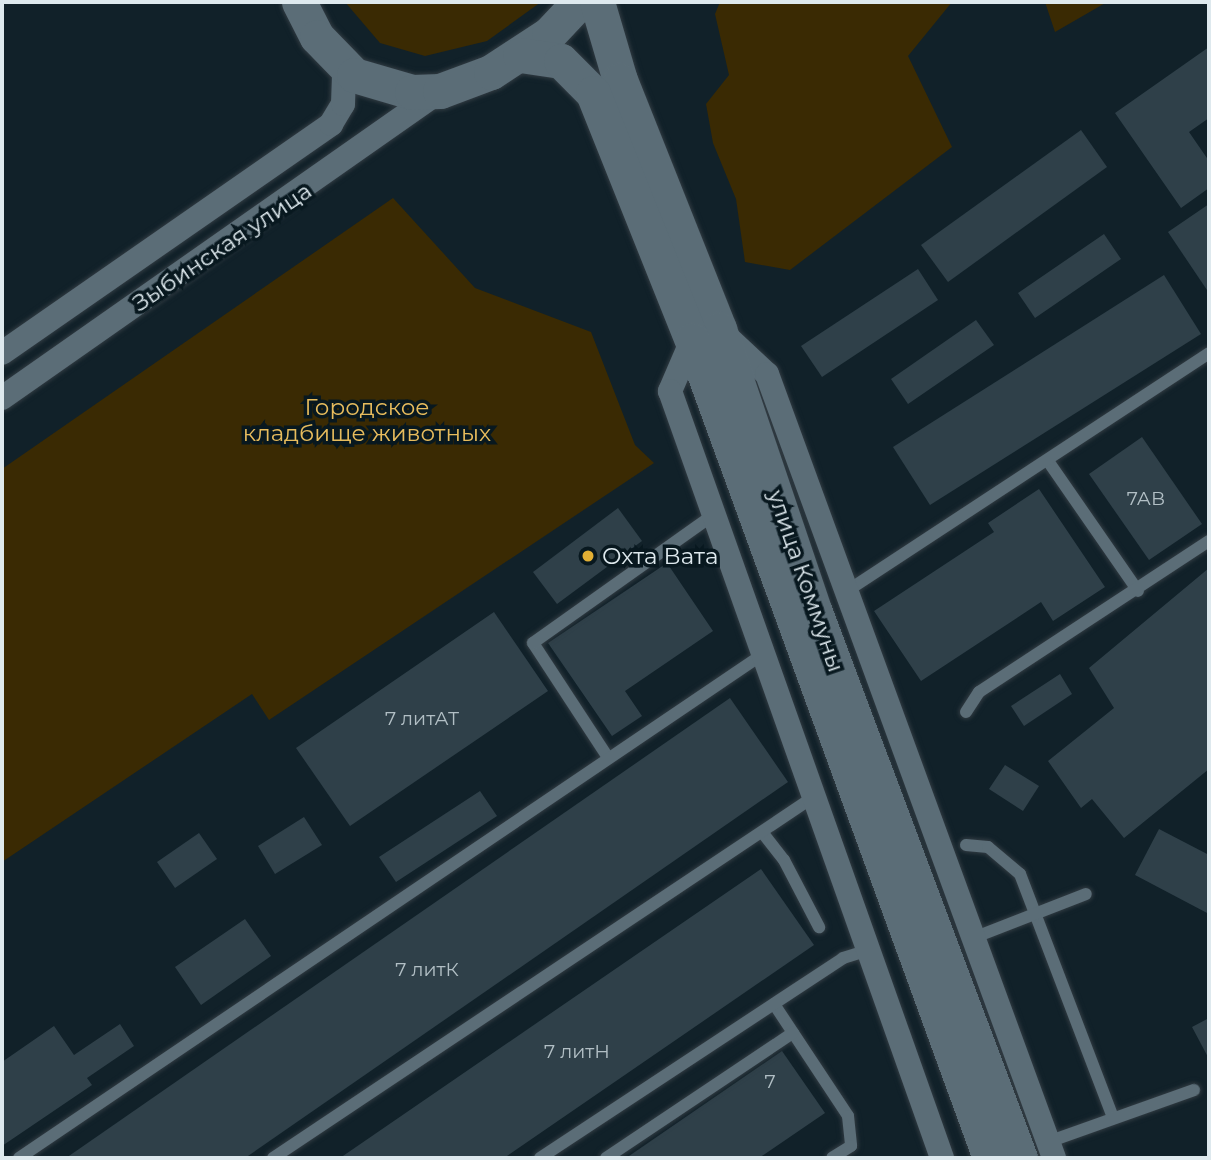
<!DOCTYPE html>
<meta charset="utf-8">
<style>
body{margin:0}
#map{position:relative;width:1211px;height:1160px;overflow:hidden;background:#112129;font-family:Montserrat,sans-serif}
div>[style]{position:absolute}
.green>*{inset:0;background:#3a2a03}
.building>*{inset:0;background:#2f4049}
.roads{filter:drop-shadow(0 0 2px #313b42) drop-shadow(0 0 2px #313b42)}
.lane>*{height:12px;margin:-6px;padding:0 6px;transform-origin:6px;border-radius:6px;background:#5b6d77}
.street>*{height:24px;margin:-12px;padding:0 12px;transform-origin:12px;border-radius:12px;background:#5b6d77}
.secondary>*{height:35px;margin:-17.5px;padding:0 17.5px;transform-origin:17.5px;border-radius:17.5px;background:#5b6d77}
.dots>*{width:19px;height:19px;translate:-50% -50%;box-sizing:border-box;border:4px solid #08181f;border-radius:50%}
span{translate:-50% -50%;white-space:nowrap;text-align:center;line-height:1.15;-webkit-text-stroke:7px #08181f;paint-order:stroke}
.number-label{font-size:19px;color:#b2bfc5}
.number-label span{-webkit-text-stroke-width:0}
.street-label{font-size:23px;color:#dee9ee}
.park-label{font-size:23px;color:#e7bc5d}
.poi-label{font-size:23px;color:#dee9ee}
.left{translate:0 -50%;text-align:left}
.frame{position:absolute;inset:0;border:4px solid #dee9ee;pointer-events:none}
</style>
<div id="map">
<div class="green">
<i style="clip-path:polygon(345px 2px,541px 2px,487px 41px,425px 56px,380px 43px)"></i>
<i style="clip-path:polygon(720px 2px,952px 2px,908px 56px,952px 147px,790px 270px,745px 262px,736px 199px,713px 143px,706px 104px,729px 75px,715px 14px)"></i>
<i style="clip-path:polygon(1045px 2px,1107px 2px,1055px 32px)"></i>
<i style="clip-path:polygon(393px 198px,475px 288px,591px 332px,635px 445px,654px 463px,269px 720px,252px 694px,2px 862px,2px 469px)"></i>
</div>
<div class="building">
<i style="clip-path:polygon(1209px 47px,1209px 118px,1189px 132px,1209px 161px,1209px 188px,1181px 208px,1115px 113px)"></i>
<i style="clip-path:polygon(1081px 130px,1107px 167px,948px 282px,921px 245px)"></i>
<i style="clip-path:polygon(1209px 204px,1209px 293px,1168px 232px)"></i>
<i style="clip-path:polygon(1104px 234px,1121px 259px,1035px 318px,1018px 293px)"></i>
<i style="clip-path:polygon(918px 269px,938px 300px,822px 377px,801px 346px)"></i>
<i style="clip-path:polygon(1164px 275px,1201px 334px,930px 505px,893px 447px)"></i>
<i style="clip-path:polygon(976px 320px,994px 345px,908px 404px,891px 379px)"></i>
<i style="clip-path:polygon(1142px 437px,1202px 524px,1149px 560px,1089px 474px)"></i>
<i style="clip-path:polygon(1039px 489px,1105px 587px,1053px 621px,1041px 602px,921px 681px,874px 611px,994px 532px,988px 523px)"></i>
<i style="clip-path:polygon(618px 508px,642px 541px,557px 604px,533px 572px)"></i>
<i style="clip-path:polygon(667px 563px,713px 631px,625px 691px,642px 716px,612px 736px,548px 643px)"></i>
<i style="clip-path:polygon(1209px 568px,1209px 769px,1124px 838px,1092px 799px,1081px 808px,1048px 761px,1114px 708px,1089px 668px)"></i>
<i style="clip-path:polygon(494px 612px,548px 691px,350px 826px,296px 748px)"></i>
<i style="clip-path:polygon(1060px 674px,1072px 694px,1024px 726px,1011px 706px)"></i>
<i style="clip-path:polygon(730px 698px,788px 782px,245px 1158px,66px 1158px)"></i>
<i style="clip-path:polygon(1005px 765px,1039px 786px,1023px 811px,989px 789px)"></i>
<i style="clip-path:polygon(480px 791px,497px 816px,396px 882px,379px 857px)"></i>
<i style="clip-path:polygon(304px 817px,322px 845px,275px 874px,258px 846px)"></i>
<i style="clip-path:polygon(1159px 829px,1209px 855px,1209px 914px,1135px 875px)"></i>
<i style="clip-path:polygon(199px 833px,217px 859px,175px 888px,157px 862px)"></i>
<i style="clip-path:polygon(761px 869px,814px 945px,504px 1158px,340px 1158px)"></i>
<i style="clip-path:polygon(245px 919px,271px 956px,201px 1005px,175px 967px)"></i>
<i style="clip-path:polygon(1209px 1018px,1209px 1059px,1192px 1027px)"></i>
<i style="clip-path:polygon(120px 1024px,134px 1046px,87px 1078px,92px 1085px,2px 1146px,2px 1062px,54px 1026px,74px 1055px)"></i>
<i style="clip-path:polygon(782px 1051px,825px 1113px,759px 1158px,626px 1158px)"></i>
</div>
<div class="roads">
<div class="lane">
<i style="left:1048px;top:461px;width:158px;rotate:55.3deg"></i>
<i style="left:847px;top:591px;width:433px;rotate:-33.3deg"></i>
<i style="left:966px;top:712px;width:24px;rotate:-57deg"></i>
<i style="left:979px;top:692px;width:275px;rotate:-33.3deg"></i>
<i style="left:607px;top:756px;width:135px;rotate:-123.2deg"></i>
<i style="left:533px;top:643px;width:221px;rotate:-35.4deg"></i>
<i style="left:762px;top:832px;width:36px;rotate:52deg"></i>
<i style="left:784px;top:860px;width:76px;rotate:62.4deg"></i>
<i style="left:966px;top:845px;width:22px;rotate:5deg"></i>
<i style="left:988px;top:847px;width:42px;rotate:40.2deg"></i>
<i style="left:1020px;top:874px;width:260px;rotate:69.1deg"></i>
<i style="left:973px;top:938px;width:121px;rotate:-21.3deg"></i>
<i style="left:774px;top:1004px;width:134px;rotate:56.5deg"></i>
<i style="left:848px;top:1116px;width:30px;rotate:84deg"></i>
<i style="left:851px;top:1146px;width:22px;rotate:148deg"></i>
<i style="left:1048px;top:1142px;width:155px;rotate:-19.6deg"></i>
<i style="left:19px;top:1158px;width:899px;rotate:-34.11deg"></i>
<i style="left:273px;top:1158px;width:652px;rotate:-33.74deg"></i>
<i style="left:540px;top:1158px;width:363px;rotate:-33.4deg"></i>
<i style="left:843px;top:958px;width:27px;rotate:-17deg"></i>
<i style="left:606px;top:1158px;width:225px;rotate:-33.8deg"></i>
</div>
<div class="street">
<i style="left:723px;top:333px;width:60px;rotate:43deg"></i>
<i style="left:767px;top:374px;width:835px;rotate:69.89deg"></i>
<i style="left:692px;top:340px;width:56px;rotate:113.3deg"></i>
<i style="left:670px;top:391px;width:814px;rotate:70.47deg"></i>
<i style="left:2px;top:353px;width:401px;rotate:-34.8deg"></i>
<i style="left:331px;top:124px;width:23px;rotate:-59deg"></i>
<i style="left:343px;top:104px;width:38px;rotate:-88deg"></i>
<i style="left:2px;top:398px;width:535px;rotate:-35.03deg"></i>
</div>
<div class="secondary">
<i style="left:299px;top:2px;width:39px;rotate:63deg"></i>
<i style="left:317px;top:37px;width:53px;rotate:45.8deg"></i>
<i style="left:354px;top:75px;width:60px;rotate:16.3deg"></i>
<i style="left:412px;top:92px;width:28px;rotate:-2deg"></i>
<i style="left:440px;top:91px;width:54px;rotate:-20.4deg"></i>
<i style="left:491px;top:72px;width:69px;rotate:-33.2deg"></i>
<i style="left:549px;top:34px;width:44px;rotate:-46.8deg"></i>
<i style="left:597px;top:2px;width:81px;rotate:73.6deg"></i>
<i style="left:620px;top:80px;width:268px;rotate:68.3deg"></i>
<i style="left:719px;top:329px;width:299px;rotate:71.3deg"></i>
<i style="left:815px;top:612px;width:583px;rotate:69.42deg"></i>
<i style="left:520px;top:55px;width:41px;rotate:8.3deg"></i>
<i style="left:561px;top:61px;width:45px;rotate:45deg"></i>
<i style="left:593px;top:93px;width:266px;rotate:68.2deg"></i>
<i style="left:692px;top:340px;width:871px;rotate:69.98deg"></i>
</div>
</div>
<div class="dots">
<i style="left:588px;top:556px;background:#e2af34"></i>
</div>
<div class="number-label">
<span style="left:1146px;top:499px">7АВ</span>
<span style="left:422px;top:719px">7 литАТ</span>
<span style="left:427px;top:970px">7 литК</span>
<span style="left:577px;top:1052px">7 литН</span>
<span style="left:770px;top:1082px">7</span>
</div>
<div class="street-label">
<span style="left:222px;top:247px;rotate:-34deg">Зыбинская улица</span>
<span style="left:806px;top:581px;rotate:71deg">улица Коммуны</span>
</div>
<div class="park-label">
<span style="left:367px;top:420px">Городское<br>кладбище животных</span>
</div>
<div class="poi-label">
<span class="left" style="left:602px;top:556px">Охта Вата</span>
</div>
<div class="frame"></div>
</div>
